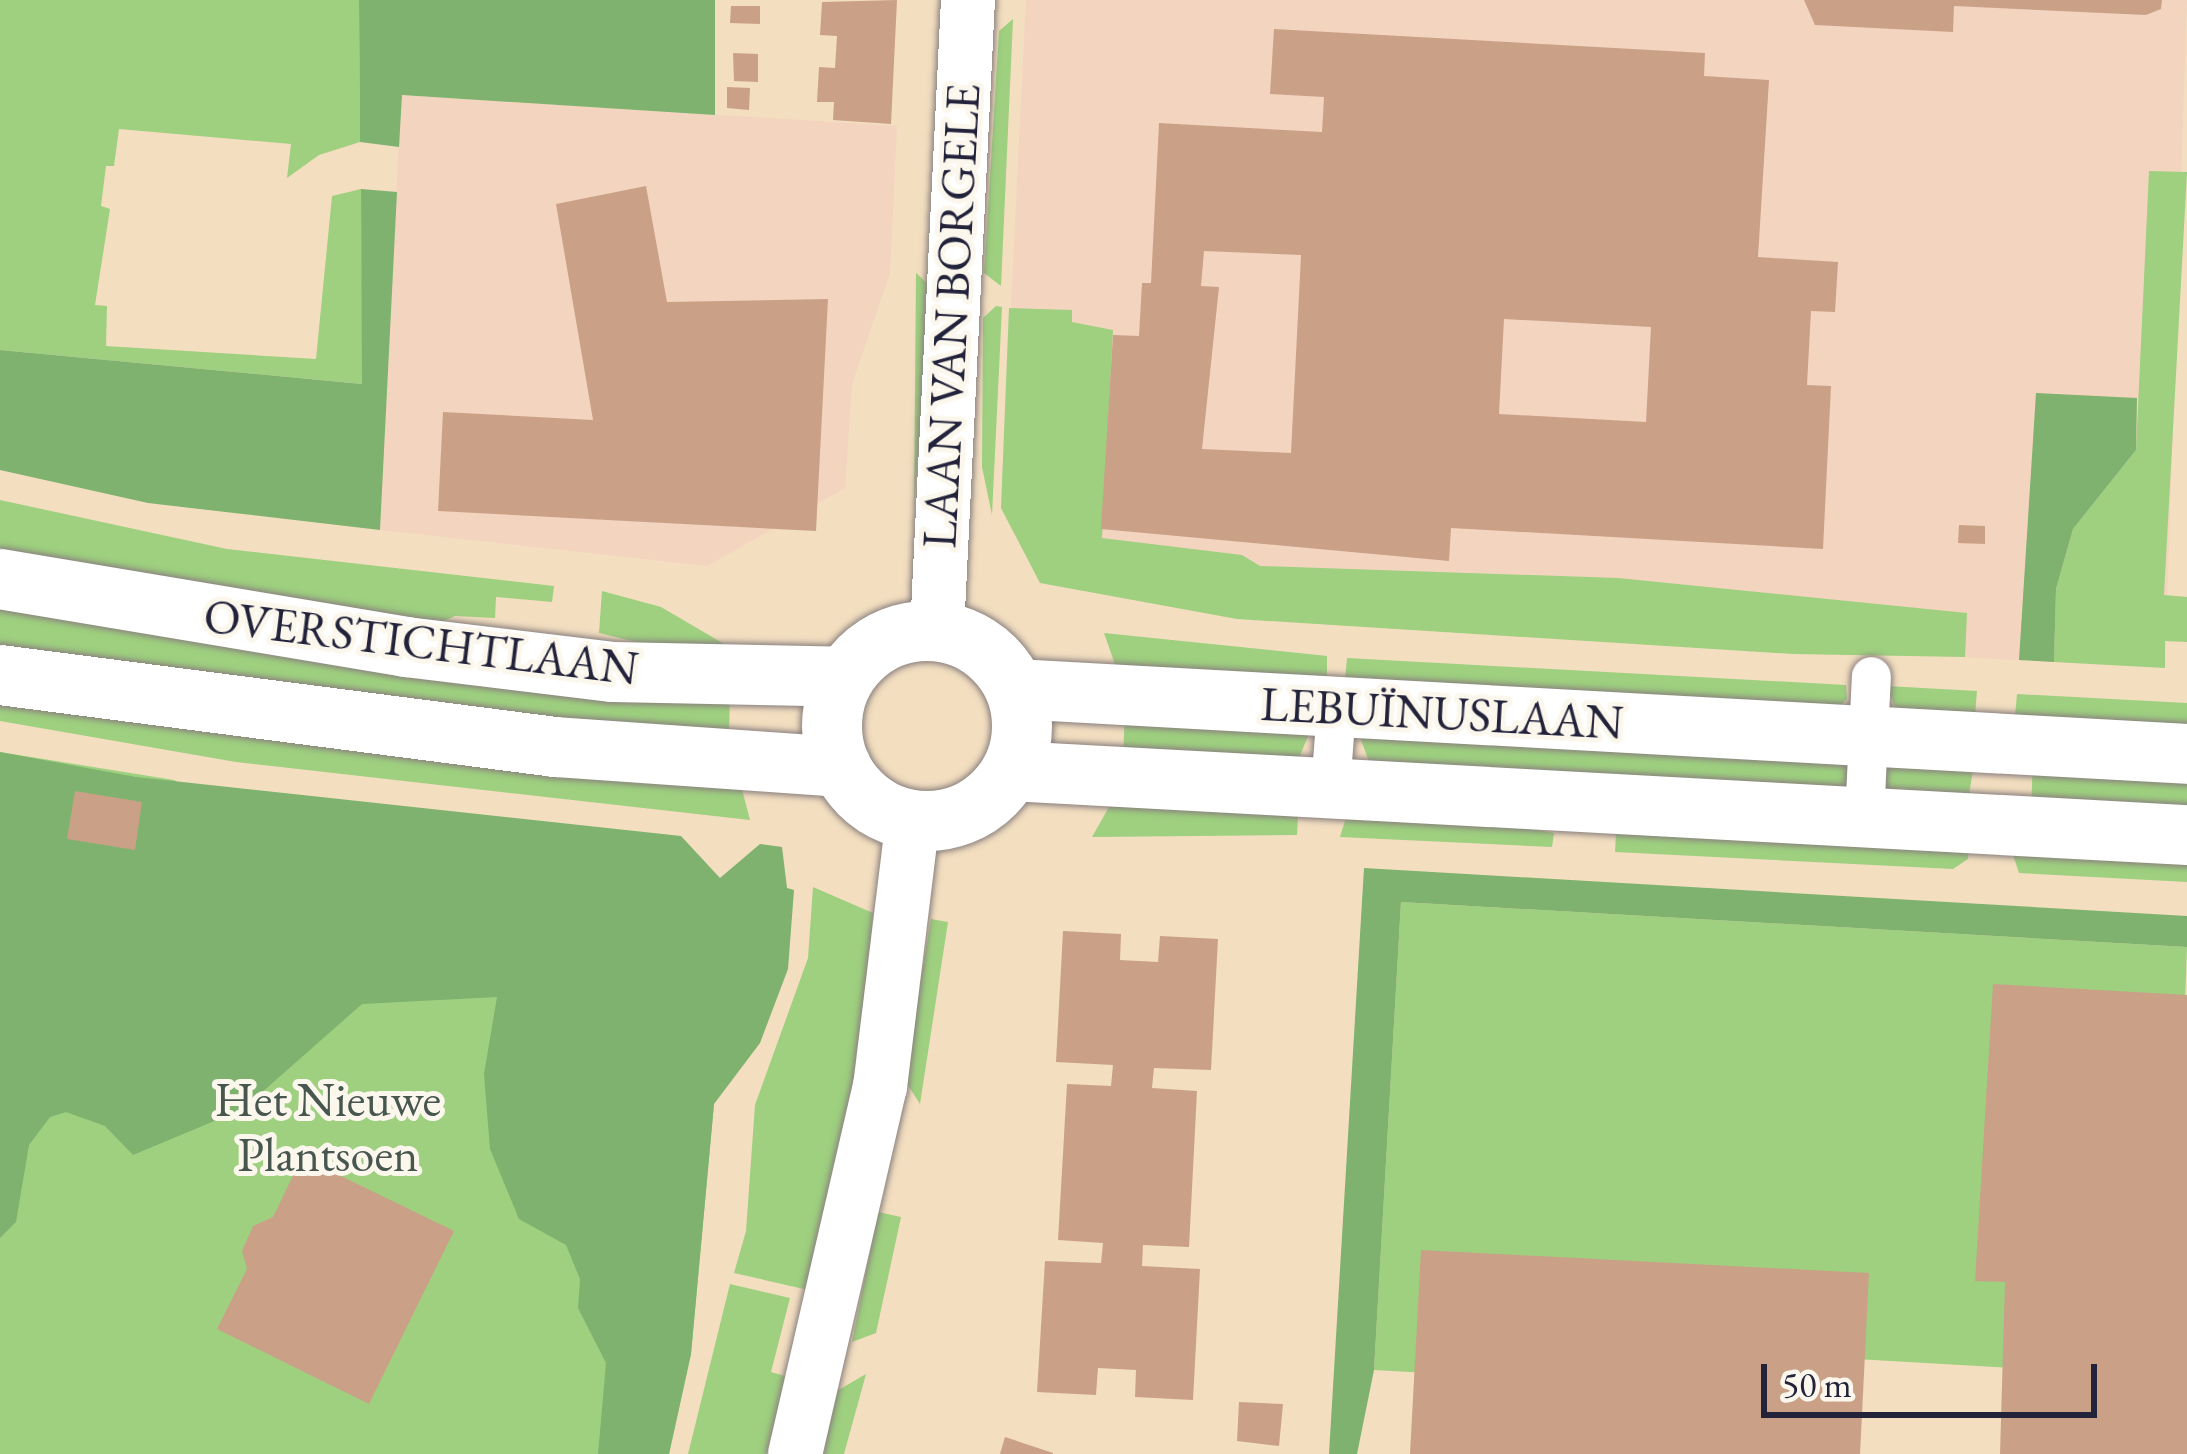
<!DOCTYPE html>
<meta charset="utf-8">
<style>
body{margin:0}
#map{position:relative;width:2187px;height:1454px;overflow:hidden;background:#f3dec0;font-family:"EB Garamond",serif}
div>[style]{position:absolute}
.built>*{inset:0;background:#f3d4bf}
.green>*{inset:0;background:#9ed07f}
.forest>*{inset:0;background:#7eb26e}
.building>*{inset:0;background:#caa187}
.roads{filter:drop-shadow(0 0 3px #8a807e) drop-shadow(0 0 3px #8a807e)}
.street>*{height:39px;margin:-19.5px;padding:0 19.5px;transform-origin:19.5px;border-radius:19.5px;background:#fff}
.secondary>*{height:54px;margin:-27px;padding:0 27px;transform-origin:27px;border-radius:27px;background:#fff}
.primary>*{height:60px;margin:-30px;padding:0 30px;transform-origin:30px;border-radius:30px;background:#fff}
.primary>.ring{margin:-30px;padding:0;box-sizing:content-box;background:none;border:60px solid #fff;border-radius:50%}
span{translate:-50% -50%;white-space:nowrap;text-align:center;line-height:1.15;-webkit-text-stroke:10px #fbf7ec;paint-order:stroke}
.street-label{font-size:48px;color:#22223b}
.park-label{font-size:48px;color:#47564f}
.scale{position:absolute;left:1761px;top:1364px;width:336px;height:54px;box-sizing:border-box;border:6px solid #22223b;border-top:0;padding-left:15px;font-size:36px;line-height:42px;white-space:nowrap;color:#22223b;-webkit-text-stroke:9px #fbf7ec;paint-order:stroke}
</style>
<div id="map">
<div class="built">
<i style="clip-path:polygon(1026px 0,2187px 0,2165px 668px,1237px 618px,1040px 583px,1001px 508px)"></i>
<i style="clip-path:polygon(401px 95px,897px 126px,890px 273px,852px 384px,845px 488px,707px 566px,380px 530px)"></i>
</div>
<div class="green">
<i style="clip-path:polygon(0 0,359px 0,360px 142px,319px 155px,287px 178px,291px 144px,119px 129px,114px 166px,106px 166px,101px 206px,110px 209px,95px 305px,107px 306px,106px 346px,316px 359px,332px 196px,361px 189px,363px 384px,0 350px)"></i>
<i style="clip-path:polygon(1013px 19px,1001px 286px,984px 273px,999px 31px)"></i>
<i style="clip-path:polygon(2149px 171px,2187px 172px,2164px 595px,2187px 597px,2187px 642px,2165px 641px,2165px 668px,2054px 662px,2056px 589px,2073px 529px,2136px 450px)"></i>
<i style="clip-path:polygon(916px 273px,930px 286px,914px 506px)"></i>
<i style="clip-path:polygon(996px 306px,1002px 307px,992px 515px,982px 467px,983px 318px)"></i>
<i style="clip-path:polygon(1009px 308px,1072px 310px,1072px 322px,1113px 330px,1102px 538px,1242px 555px,1260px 566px,1618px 578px,1967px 613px,1965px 657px,1793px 654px,1237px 619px,1040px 583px,1001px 508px)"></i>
<i style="clip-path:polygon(0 500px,227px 549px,554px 586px,552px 602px,496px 597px,495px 618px,455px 616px,421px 631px,0 561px)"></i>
<i style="clip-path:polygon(602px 591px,661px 607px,731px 648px,694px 656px,599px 633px)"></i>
<i style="clip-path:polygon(0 593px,730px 688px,729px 738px,0 659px)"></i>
<i style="clip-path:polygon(1104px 633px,1327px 656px,1327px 691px,1119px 676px)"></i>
<i style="clip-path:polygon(1347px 658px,1846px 685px,1847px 699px,1834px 712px,1344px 691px)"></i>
<i style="clip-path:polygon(0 686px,734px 759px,750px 820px,236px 762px,0 721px)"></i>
<i style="clip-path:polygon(1887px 686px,1977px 691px,1975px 716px,1898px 715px)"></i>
<i style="clip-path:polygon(2017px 694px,2187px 703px,2187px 725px,2015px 716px)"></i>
<i style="clip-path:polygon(1125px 709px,1309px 734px,1296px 765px,1123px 761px)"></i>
<i style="clip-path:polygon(1360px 737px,1854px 750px,1842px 803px,1374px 775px)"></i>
<i style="clip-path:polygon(0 752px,174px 780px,714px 1104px,691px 1354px,669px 1454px,0 1454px)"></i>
<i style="clip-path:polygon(1882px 753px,1973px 770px,1968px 801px,1882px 791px)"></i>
<i style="clip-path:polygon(2033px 760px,2187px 768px,2187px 819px,2031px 810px)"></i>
<i style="clip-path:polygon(1118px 791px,1298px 817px,1297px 835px,1092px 837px)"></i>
<i style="clip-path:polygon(1384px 805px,1554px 833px,1552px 847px,1340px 837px,1348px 811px)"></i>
<i style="clip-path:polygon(1733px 822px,1969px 846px,1968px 859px,1953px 869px,1615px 852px,1616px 834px)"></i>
<i style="clip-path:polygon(2010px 846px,2187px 848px,2187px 882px,2019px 873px)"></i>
<i style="clip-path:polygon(813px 887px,873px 913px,862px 1048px,817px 1292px,734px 1273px,746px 1231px,755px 1105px,808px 958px)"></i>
<i style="clip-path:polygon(1401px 902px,2187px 947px,2172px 1377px,1750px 1353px,1746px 1391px,1374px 1370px)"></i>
<i style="clip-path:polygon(931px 919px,948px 922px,920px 1104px,904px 1079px)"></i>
<i style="clip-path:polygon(878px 1212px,901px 1217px,876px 1333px,852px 1342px)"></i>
<i style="clip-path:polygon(730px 1284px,790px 1298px,771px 1372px,795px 1379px,770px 1454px,688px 1454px)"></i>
<i style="clip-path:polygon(866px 1374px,844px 1454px,824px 1454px,835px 1392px)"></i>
</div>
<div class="forest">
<i style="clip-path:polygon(359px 0,715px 0,715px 115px,402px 95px,399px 147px,360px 142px)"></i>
<i style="clip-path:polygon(361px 189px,397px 192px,380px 530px,148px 503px,0 470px,0 350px,362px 384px)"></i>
<i style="clip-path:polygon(2036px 393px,2137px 398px,2136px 450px,2073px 529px,2056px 589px,2054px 662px,2019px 660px)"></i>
<i style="clip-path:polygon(0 752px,136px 777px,681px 836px,720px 878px,760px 844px,782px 847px,787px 888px,794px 890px,788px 969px,760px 1043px,714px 1104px,691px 1354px,669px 1454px,598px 1454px,606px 1363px,578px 1308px,580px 1279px,566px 1245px,519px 1219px,490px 1149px,484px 1074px,497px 997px,362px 1004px,243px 1109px,133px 1155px,105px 1126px,66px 1112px,50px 1117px,29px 1145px,16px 1222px,0 1238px)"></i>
<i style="clip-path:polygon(1364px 868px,2187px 916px,2187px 947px,1401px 902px,1374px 1370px,1357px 1454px,1329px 1454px)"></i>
</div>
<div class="building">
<i style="clip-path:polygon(897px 0,891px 124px,833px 120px,834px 102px,817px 102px,819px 67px,835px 68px,837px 36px,820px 35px,822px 2px)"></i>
<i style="clip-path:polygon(1804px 0,2162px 0,2161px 9px,2146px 15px,1954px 6px,1953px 32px,1815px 25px)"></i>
<i style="clip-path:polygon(731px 6px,760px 6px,760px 24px,730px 23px)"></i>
<i style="clip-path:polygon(evenodd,1274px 29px,1705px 53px,1704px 76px,1769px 80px,1758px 257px,1838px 262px,1835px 312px,1811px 311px,1807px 385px,1831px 386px,1823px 549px,1451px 528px,1449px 561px,1101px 529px,1113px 335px,1139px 336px,1142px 283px,1151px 283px,1159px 123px,1322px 132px,1324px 97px,1270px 94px,1274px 29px,1204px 251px,1301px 255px,1291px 453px,1202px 449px,1219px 287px,1201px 286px,1204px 251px,1274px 29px,1504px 319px,1651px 327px,1646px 422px,1499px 414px,1504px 319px)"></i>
<i style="clip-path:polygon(733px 53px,758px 54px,758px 82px,734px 81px)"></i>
<i style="clip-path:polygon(727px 87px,750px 88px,749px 110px,727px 108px)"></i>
<i style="clip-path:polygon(646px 186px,667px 302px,828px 299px,816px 531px,438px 511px,443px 412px,593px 420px,556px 204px)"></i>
<i style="clip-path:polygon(1959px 525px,1985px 526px,1985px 544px,1958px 543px)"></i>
<i style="clip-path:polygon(75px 791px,142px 802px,135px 850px,67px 839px)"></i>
<i style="clip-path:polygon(1063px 931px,1121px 934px,1120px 960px,1158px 962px,1160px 936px,1218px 939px,1211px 1070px,1154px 1068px,1152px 1088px,1197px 1091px,1189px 1247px,1143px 1245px,1142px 1266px,1200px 1269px,1193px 1400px,1135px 1397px,1136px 1370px,1098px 1368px,1096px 1395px,1037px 1392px,1045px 1261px,1101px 1263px,1103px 1243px,1058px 1240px,1067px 1084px,1111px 1086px,1113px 1065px,1056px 1062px)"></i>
<i style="clip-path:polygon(1993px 984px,2187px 995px,2187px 1454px,2000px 1454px,2005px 1282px,1975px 1281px)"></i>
<i style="clip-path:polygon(302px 1157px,454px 1231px,369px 1404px,217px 1329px,247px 1269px,242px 1251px,253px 1226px,273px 1217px)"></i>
<i style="clip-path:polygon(1421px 1250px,1869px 1273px,1860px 1454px,1410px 1454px)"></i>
<i style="clip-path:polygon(1239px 1402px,1283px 1404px,1279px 1446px,1237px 1441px)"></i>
<i style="clip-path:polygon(1005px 1437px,1053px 1453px,1053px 1454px,1000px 1454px)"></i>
</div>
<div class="roads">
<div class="street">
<i style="left:1330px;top:788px;width:80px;rotate:-85.7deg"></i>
<i style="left:1864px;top:817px;width:141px;rotate:-87.2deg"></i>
</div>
<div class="secondary">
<i style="left:937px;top:631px;width:632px;rotate:-87.19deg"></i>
<i style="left:795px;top:1454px;width:377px;rotate:-77deg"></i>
<i style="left:880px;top:1087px;width:269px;rotate:-83deg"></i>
</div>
<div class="primary">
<i style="left:0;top:579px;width:412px;rotate:9.5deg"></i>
<i style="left:406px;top:647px;width:209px;rotate:6.9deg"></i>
<i style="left:613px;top:672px;width:232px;rotate:1.2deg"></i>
<i class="ring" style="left:832px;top:631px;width:130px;height:130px"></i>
<i style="left:0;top:675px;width:560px;rotate:7.39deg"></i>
<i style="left:555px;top:747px;width:287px;rotate:4deg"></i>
<i style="left:1015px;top:689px;width:1174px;rotate:3.17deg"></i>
<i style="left:1011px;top:771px;width:1178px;rotate:3.12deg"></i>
</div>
</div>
<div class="street-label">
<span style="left:951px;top:316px;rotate:-87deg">LAAN VAN BORGELE</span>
<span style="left:421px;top:642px;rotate:7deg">OVERSTICHTLAAN</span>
<span style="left:1442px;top:713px;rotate:3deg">LEBUÏNUSLAAN</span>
</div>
<div class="park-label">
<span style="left:328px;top:1127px">Het Nieuwe<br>Plantsoen</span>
</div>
<div class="scale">50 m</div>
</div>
